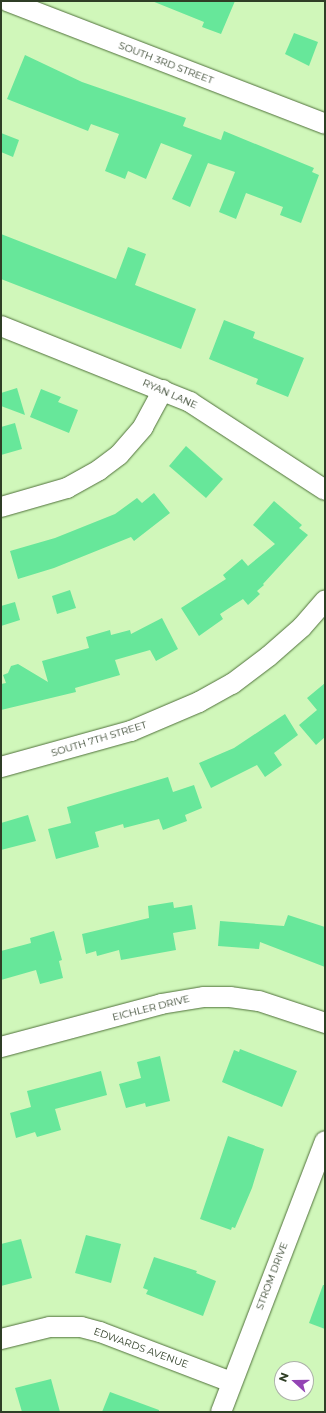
<!DOCTYPE html>
<style>
body{margin:0}
#map{position:relative;width:326px;height:1413px;overflow:hidden;background:#d0f7ba;font-family:Montserrat,sans-serif}
div>[style]{position:absolute}
.building>*{inset:0;background:#67e79a}
.roads{filter:drop-shadow(0 0 1px #50713b) drop-shadow(0 0 1px #50713b)}
.minor>*{height:20px;margin:-10px;padding:0 10px;transform-origin:10px;border-radius:10px;background:#fff}
span{translate:-50% -50%;white-space:nowrap;text-align:center;line-height:1.15;-webkit-text-stroke:3px #fff;paint-order:stroke}
.street-label{font-size:10px;color:#2f3e26}
.frame{position:absolute;inset:0;border:2px solid #2f3e26;pointer-events:none}
.north{position:absolute;left:274px;top:1361px;width:40px;height:40px;box-sizing:border-box;background:#fff;border:1px solid #acb2a8;border-radius:50%;rotate:291deg;font-size:11px;font-weight:700;line-height:16px;text-align:center;color:#2f3e26}
.north::after{content:'';display:block;margin:auto;width:14px;height:18px;background:#9344b4;clip-path:polygon(50% 0,100% 100%,50% 72%,0 100%)}
</style>
<div id="map">
<div class="building">
<i style="clip-path:polygon(152px 1px,235px 1px,221px 34px,202px 27px,204px 22px)"></i>
<i style="clip-path:polygon(294px 33px,318px 42px,309px 66px,285px 54px)"></i>
<i style="clip-path:polygon(25px 55px,82px 82px,186px 118px,183px 126px,221px 140px,224px 131px,314px 168px,312px 172px,319px 175px,301px 223px,280px 215px,283px 207px,246px 193px,236px 219px,219px 212px,235px 172px,208px 163px,190px 207px,172px 199px,192px 155px,161px 143px,146px 179px,128px 171px,125px 179px,105px 171px,119px 134px,91px 124px,88px 131px,7px 99px)"></i>
<i style="clip-path:polygon(1px 133px,19px 140px,13px 157px,1px 152px)"></i>
<i style="clip-path:polygon(1px 234px,116px 279px,128px 247px,146px 254px,135px 285px,196px 309px,181px 349px,1px 279px)"></i>
<i style="clip-path:polygon(224px 320px,255px 332px,253px 338px,304px 358px,288px 397px,256px 384px,258px 379px,209px 359px)"></i>
<i style="clip-path:polygon(17px 388px,25px 415px,1px 406px,1px 393px)"></i>
<i style="clip-path:polygon(41px 389px,61px 397px,58px 402px,78px 410px,69px 433px,30px 417px)"></i>
<i style="clip-path:polygon(15px 423px,22px 449px,1px 455px,1px 427px)"></i>
<i style="clip-path:polygon(186px 446px,223px 479px,206px 498px,169px 466px)"></i>
<i style="clip-path:polygon(154px 493px,170px 513px,134px 541px,131px 537px,54px 568px,18px 579px,10px 551px,55px 538px,115px 514px,137px 498px,142px 503px)"></i>
<i style="clip-path:polygon(274px 501px,302px 525px,299px 528px,308px 535px,263px 584px,264px 585px,257px 591px,260px 594px,248px 605px,243px 599px,220px 614px,223px 619px,199px 636px,181px 608px,226px 579px,223px 575px,242px 559px,248px 566px,275px 544px,253px 525px)"></i>
<i style="clip-path:polygon(70px 590px,76px 608px,57px 614px,52px 596px)"></i>
<i style="clip-path:polygon(15px 602px,20px 620px,1px 626px,1px 606px)"></i>
<i style="clip-path:polygon(162px 618px,178px 649px,156px 661px,150px 650px,115px 660px,120px 675px,75px 688px,76px 692px,1px 710px,1px 684px,6px 683px,3px 675px,8px 673px,11px 666px,18px 664px,48px 682px,42px 661px,89px 648px,86px 637px,110px 630px,111px 635px,130px 630px,131px 634px)"></i>
<i style="clip-path:polygon(325px 683px,325px 737px,316px 745px,299px 725px,317px 710px,307px 698px)"></i>
<i style="clip-path:polygon(285px 714px,298px 735px,274px 753px,282px 765px,265px 777px,257px 765px,211px 788px,199px 763px,234px 748px)"></i>
<i style="clip-path:polygon(168px 777px,173px 792px,194px 785px,202px 808px,185px 815px,187px 821px,163px 830px,159px 819px,124px 828px,123px 824px,95px 832px,99px 847px,56px 859px,48px 829px,71px 823px,67px 807px)"></i>
<i style="clip-path:polygon(28px 815px,36px 841px,1px 850px,1px 823px)"></i>
<i style="clip-path:polygon(173px 902px,174px 908px,192px 905px,196px 929px,173px 933px,176px 950px,121px 960px,119px 950px,97px 956px,96px 951px,86px 954px,82px 934px,149px 918px,148px 906px)"></i>
<i style="clip-path:polygon(288px 915px,325px 927px,325px 967px,260px 942px,259px 949px,218px 946px,220px 921px,284px 926px)"></i>
<i style="clip-path:polygon(54px 931px,62px 960px,59px 961px,63px 978px,40px 984px,36px 970px,1px 980px,1px 951px,31px 943px,30px 938px)"></i>
<i style="clip-path:polygon(240px 1049px,297px 1071px,282px 1107px,222px 1082px,234px 1050px,239px 1052px)"></i>
<i style="clip-path:polygon(160px 1056px,170px 1101px,146px 1107px,145px 1103px,126px 1108px,119px 1084px,141px 1078px,137px 1062px)"></i>
<i style="clip-path:polygon(101px 1071px,107px 1095px,55px 1109px,61px 1130px,37px 1137px,35px 1132px,16px 1138px,10px 1113px,31px 1107px,27px 1091px)"></i>
<i style="clip-path:polygon(228px 1136px,264px 1149px,252px 1188px,235px 1228px,232px 1227px,231px 1230px,200px 1219px)"></i>
<i style="clip-path:polygon(86px 1235px,121px 1244px,111px 1283px,75px 1273px)"></i>
<i style="clip-path:polygon(21px 1239px,32px 1278px,1px 1286px,1px 1244px)"></i>
<i style="clip-path:polygon(154px 1257px,197px 1271px,196px 1273px,216px 1281px,203px 1316px,146px 1294px,148px 1290px,143px 1288px)"></i>
<i style="clip-path:polygon(323px 1285px,325px 1285px,325px 1329px,309px 1323px)"></i>
<i style="clip-path:polygon(51px 1379px,60px 1412px,22px 1412px,15px 1388px)"></i>
<i style="clip-path:polygon(110px 1392px,159px 1410px,159px 1412px,102px 1412px)"></i>
</div>
<div class="roads">
<div class="minor">
<i style="left:7px;top:1px;width:341px;rotate:21.1deg"></i>
<i style="left:1px;top:326px;width:204px;rotate:21.9deg"></i>
<i style="left:190px;top:402px;width:161px;rotate:33.1deg"></i>
<i style="left:1px;top:507px;width:69px;rotate:-16.1deg"></i>
<i style="left:67px;top:488px;width:37px;rotate:-29deg"></i>
<i style="left:99px;top:470px;width:25px;rotate:-37deg"></i>
<i style="left:119px;top:455px;width:37px;rotate:-49deg"></i>
<i style="left:143px;top:427px;width:42px;rotate:-61.6deg"></i>
<i style="left:1px;top:767px;width:135px;rotate:-15.5deg"></i>
<i style="left:131px;top:731px;width:74px;rotate:-23.1deg"></i>
<i style="left:199px;top:702px;width:38px;rotate:-29deg"></i>
<i style="left:232px;top:684px;width:46px;rotate:-37.1deg"></i>
<i style="left:269px;top:656px;width:44px;rotate:-41.3deg"></i>
<i style="left:302px;top:627px;width:35px;rotate:-49deg"></i>
<i style="left:1px;top:1047px;width:166px;rotate:-15deg"></i>
<i style="left:161px;top:1004px;width:44px;rotate:-9.2deg"></i>
<i style="left:204px;top:997px;width:26px"></i>
<i style="left:230px;top:997px;width:29px;rotate:8deg"></i>
<i style="left:259px;top:1001px;width:70px;rotate:18.4deg"></i>
<i style="left:1px;top:1339px;width:50px;rotate:-13.8deg"></i>
<i style="left:50px;top:1327px;width:31px"></i>
<i style="left:81px;top:1327px;width:20px;rotate:15deg"></i>
<i style="left:100px;top:1332px;width:140px;rotate:20.9deg"></i>
<i style="left:221px;top:1412px;width:290px;rotate:-69deg"></i>
</div>
</div>
<div class="street-label">
<span style="left:166px;top:63px;rotate:21deg">SOUTH 3RD STREET</span>
<span style="left:170px;top:394px;rotate:24deg">RYAN LANE</span>
<span style="left:99px;top:739px;rotate:-17deg">SOUTH 7TH STREET</span>
<span style="left:151px;top:1008px;rotate:-14deg">EICHLER DRIVE</span>
<span style="left:272px;top:1276px;rotate:-69deg">STROM DRIVE</span>
<span style="left:141px;top:1348px;rotate:20deg">EDWARDS AVENUE</span>
</div>
<div class="frame"></div>
<div class="north">N</div>
</div>
